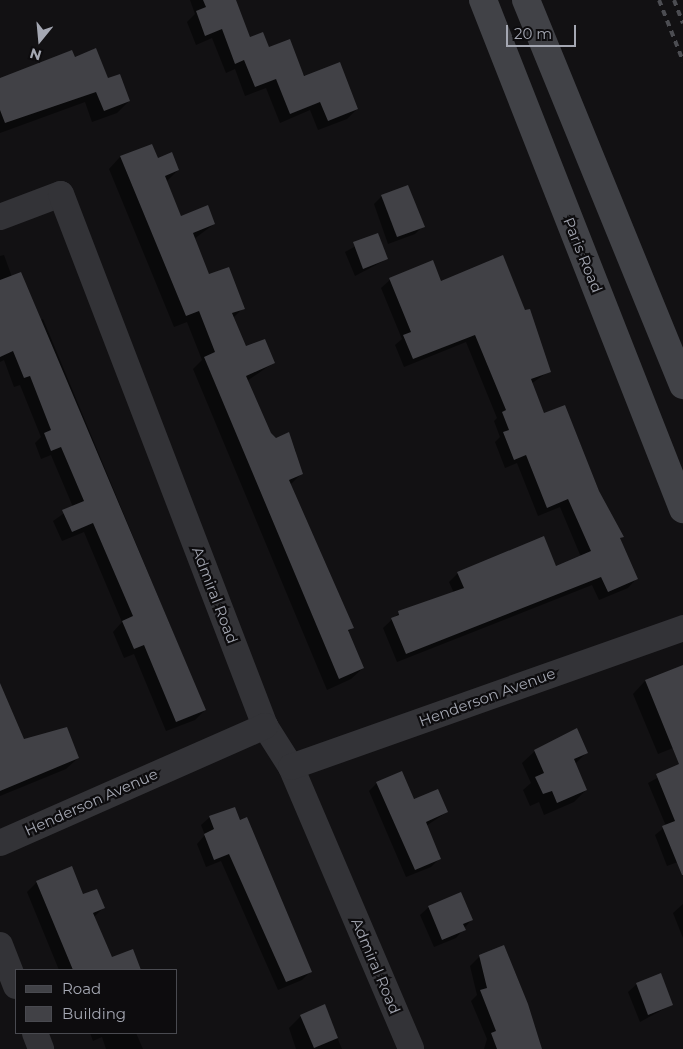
<!DOCTYPE html>
<style>
body{margin:0}
#map{position:relative;width:683px;height:1049px;overflow:hidden;background:#121113;font-family:Montserrat,sans-serif}
div>[style]{position:absolute}
.shadow>*{inset:0;background:#0007}
.building>*{inset:0;background:#414146}
.street>*{height:26px;margin:-13px;padding:0 13px;transform-origin:13px;border-radius:13px;background:#333337}
.secondary>*{height:28px;margin:-14px;padding:0 14px;transform-origin:14px;border-radius:14px;background:#414247}
.rail>*{height:4px;margin-top:-2px;transform-origin:0;background:repeating-linear-gradient(90deg,#4c4d52 0 6px,transparent 0 11px)}
span{translate:-50% -50%;white-space:nowrap;text-align:center;line-height:1.15;-webkit-text-stroke:4.5px #0d0c0e;paint-order:stroke}
.street-label{font-size:15px;color:#a4a7b2}
.legend{position:absolute;left:15px;top:969px;width:162px;height:65px;box-sizing:border-box;background:#0d0c0e;border:1px solid #494a50;margin:0;padding:6px 9px;list-style:none;font-size:15px;color:#a4a7b2}
.legend li{display:flex;align-items:center;gap:10px;height:25px}
.legend b{width:25px;border:1px solid #494a50}
.north{position:absolute;left:15px;top:15px;width:50px;height:50px;-webkit-text-stroke:4px #0d0c0e;paint-order:stroke;rotate:197deg;font-size:14px;font-weight:700;line-height:20px;text-align:center;color:#a4a7b2}
.north::after{content:'';display:block;margin:auto;width:18px;height:22px;background:#a4a7b2;clip-path:polygon(50% 0,100% 100%,50% 72%,0 100%)}
.scale{position:absolute;left:506px;top:25px;width:70px;height:22px;box-sizing:border-box;border:2px solid #a4a7b2;border-top:0;padding-left:6px;font-size:15px;line-height:18px;white-space:nowrap;color:#a4a7b2;-webkit-text-stroke:4px #0d0c0e;paint-order:stroke}
</style>
<div id="map">
<div class="shadow">
<i style="clip-path:polygon(190px 0,234px 0,249px 39px,357px 109px,347px 119px,318px 130px,310px 110px,280px 123px,266px 88px,245px 96px,235px 69px,226px 73px,212px 38px,196px 45px,187px 22px,195px 14px)"></i>
<i style="clip-path:polygon(74px 58px,129px 101px,117px 113px,92px 122px,85px 102px,0 133px,0 79px)"></i>
<i style="clip-path:polygon(152px 145px,157px 160px,178px 170px,166px 182px,180px 218px,214px 224px,194px 239px,209px 276px,243px 308px,233px 318px,245px 348px,273px 363px,247px 381px,270px 434px,275px 439px,289px 434px,296px 452px,293px 455px,301px 474px,290px 485px,352px 628px,348px 632px,363px 668px,351px 679px,327px 690px,193px 369px,202px 360px,187px 322px,174px 327px,109px 169px,120px 157px)"></i>
<i style="clip-path:polygon(382px 196px,423px 226px,415px 234px,388px 244px,374px 204px)"></i>
<i style="clip-path:polygon(378px 234px,387px 259px,355px 276px,345px 252px)"></i>
<i style="clip-path:polygon(4px 255px,12px 277px,39px 321px,43px 319px,205px 710px,195px 720px,166px 731px,134px 654px,124px 658px,113px 632px,122px 622px,84px 532px,62px 541px,53px 521px,73px 507px,51px 455px,41px 459px,35px 443px,41px 437px,20px 385px,14px 387px,4px 360px,0 362px,0 256px)"></i>
<i style="clip-path:polygon(390px 280px,440px 282px,549px 371px,531px 384px,544px 415px,622px 536px,619px 540px,636px 579px,628px 588px,599px 600px,592px 585px,397px 662px,383px 628px,399px 613px,454px 593px,449px 582px,458px 573px,556px 568px,581px 557px,560px 507px,538px 516px,517px 463px,505px 468px,495px 442px,500px 437px,494px 421px,497px 418px,466px 342px,404px 367px,395px 345px,402px 339px,381px 288px)"></i>
<i style="clip-path:polygon(683px 666px,683px 744px,658px 754px,633px 694px,645px 681px)"></i>
<i style="clip-path:polygon(0 685px,23px 740px,78px 758px,66px 769px,0 796px)"></i>
<i style="clip-path:polygon(535px 751px,586px 753px,575px 764px,586px 790px,574px 802px,544px 815px,539px 802px,530px 806px,523px 790px,531px 783px,522px 763px)"></i>
<i style="clip-path:polygon(683px 764px,683px 860px,667px 866px,655px 835px,666px 826px,648px 783px)"></i>
<i style="clip-path:polygon(377px 783px,447px 812px,426px 826px,439px 859px,431px 867px,406px 877px,369px 791px)"></i>
<i style="clip-path:polygon(210px 817px,310px 972px,302px 980px,278px 990px,221px 861px,206px 867px,197px 844px,205px 835px,201px 825px)"></i>
<i style="clip-path:polygon(37px 882px,83px 896px,103px 908px,94px 917px,112px 959px,133px 953px,140px 970px,59px 970px,27px 892px)"></i>
<i style="clip-path:polygon(683px 904px,683px 938px,673px 913px)"></i>
<i style="clip-path:polygon(429px 907px,472px 919px,456px 938px,434px 947px,420px 915px)"></i>
<i style="clip-path:polygon(480px 956px,541px 1049px,484px 1049px,487px 1039px,471px 1001px,477px 995px,470px 966px)"></i>
<i style="clip-path:polygon(637px 984px,671px 1005px,640px 1022px,628px 992px)"></i>
<i style="clip-path:polygon(325px 1009px,342px 1049px,296px 1049px,289px 1028px,301px 1016px)"></i>
<i style="clip-path:polygon(90px 1033px,136px 1033px,143px 1049px,106px 1049px,102px 1037px,93px 1041px)"></i>
</div>
<div class="building">
<i style="clip-path:polygon(203px 0,236px 0,250px 37px,263px 32px,269px 47px,290px 39px,304px 76px,340px 62px,358px 109px,328px 121px,320px 102px,290px 114px,276px 79px,255px 87px,244px 60px,235px 64px,222px 29px,205px 36px,196px 11px,206px 7px)"></i>
<i style="clip-path:polygon(96px 48px,108px 78px,120px 74px,130px 101px,104px 111px,96px 92px,5px 123px,0 110px,0 78px,72px 50px,75px 57px)"></i>
<i style="clip-path:polygon(152px 144px,158px 158px,172px 152px,179px 170px,165px 176px,181px 216px,208px 205px,215px 224px,193px 233px,209px 274px,229px 267px,245px 309px,232px 313px,246px 346px,265px 339px,275px 363px,246px 376px,271px 433px,276px 438px,289px 432px,303px 474px,289px 480px,354px 628px,348px 630px,364px 668px,339px 679px,204px 357px,215px 352px,199px 311px,186px 316px,120px 156px)"></i>
<i style="clip-path:polygon(408px 185px,425px 227px,397px 237px,381px 195px)"></i>
<i style="clip-path:polygon(378px 233px,388px 259px,363px 269px,353px 242px)"></i>
<i style="clip-path:polygon(503px 255px,525px 310px,530px 309px,551px 372px,531px 379px,544px 413px,565px 405px,599px 491px,624px 537px,620px 538px,638px 579px,608px 592px,601px 577px,406px 654px,391px 618px,399px 615px,398px 611px,464px 588px,457px 572px,544px 536px,556px 566px,591px 551px,568px 499px,547px 508px,526px 455px,514px 460px,503px 432px,509px 430px,502px 412px,506px 410px,475px 335px,413px 359px,403px 335px,411px 332px,389px 278px,433px 260px,441px 281px)"></i>
<i style="clip-path:polygon(21px 272px,206px 710px,176px 722px,144px 645px,134px 649px,122px 621px,133px 616px,93px 523px,72px 532px,62px 510px,84px 501px,61px 447px,51px 451px,44px 433px,51px 430px,30px 376px,24px 378px,13px 351px,0 357px,0 280px)"></i>
<i style="clip-path:polygon(683px 665px,683px 875px,682px 875px,662px 826px,675px 821px,656px 774px,679px 764px,645px 680px)"></i>
<i style="clip-path:polygon(0 683px,24px 739px,67px 727px,79px 758px,0 791px)"></i>
<i style="clip-path:polygon(577px 728px,588px 753px,574px 759px,587px 790px,557px 803px,552px 791px,543px 794px,535px 777px,544px 773px,534px 750px)"></i>
<i style="clip-path:polygon(402px 771px,414px 799px,438px 789px,448px 812px,426px 822px,441px 859px,415px 870px,376px 782px)"></i>
<i style="clip-path:polygon(235px 807px,240px 820px,247px 817px,312px 972px,286px 982px,229px 854px,214px 860px,204px 834px,214px 829px,209px 816px)"></i>
<i style="clip-path:polygon(72px 866px,83px 894px,97px 889px,105px 908px,93px 913px,112px 957px,133px 949px,141px 970px,73px 970px,36px 881px)"></i>
<i style="clip-path:polygon(461px 892px,473px 920px,463px 924px,466px 930px,442px 940px,428px 906px)"></i>
<i style="clip-path:polygon(504px 945px,528px 1004px,542px 1049px,497px 1049px,491px 1033px,496px 1031px,480px 990px,487px 988px,479px 955px)"></i>
<i style="clip-path:polygon(661px 973px,673px 1005px,648px 1015px,636px 983px)"></i>
<i style="clip-path:polygon(325px 1004px,338px 1038px,314px 1048px,300px 1015px)"></i>
</div>
<div class="street">
<i style="left:0;top:217px;width:65px;rotate:-20.7deg"></i>
<i style="left:61px;top:194px;width:570px;rotate:69.02deg"></i>
<i style="left:265px;top:726px;width:49px;rotate:57.6deg"></i>
<i style="left:291px;top:767px;width:306px;rotate:66.9deg"></i>
<i style="left:291px;top:767px;width:416px;rotate:-19.5deg"></i>
<i style="left:0;top:843px;width:290px;rotate:-23.8deg"></i>
<i style="left:0;top:945px;width:44px;rotate:68.7deg"></i>
<i style="left:35px;top:1033px;width:17px;rotate:69deg"></i>
</div>
<div class="secondary">
<i style="left:483px;top:0;width:547px;rotate:68.55deg"></i>
<i style="left:526px;top:0;width:416px;rotate:67.8deg"></i>
</div>
<div class="rail">
<i style="left:659px;top:0;width:66px;rotate:68.5deg"></i>
<i style="left:674px;top:0;width:25px;rotate:69deg"></i>
</div>
<div class="street-label">
<span style="left:583px;top:255px;rotate:68deg">Paris Road</span>
<span style="left:215px;top:595px;rotate:69deg">Admiral Road</span>
<span style="left:487px;top:697px;rotate:-20deg">Henderson Avenue</span>
<span style="left:91px;top:802px;rotate:-24deg">Henderson Avenue</span>
<span style="left:376px;top:966px;rotate:67deg">Admiral Road</span>
</div>
<ul class="legend">
<li><b style="height:6px;background:#414247"></b>Road</li>
<li><b style="height:14px;background:#414146"></b>Building</li>
</ul>
<div class="north">N</div>
<div class="scale">20 m</div>
</div>
